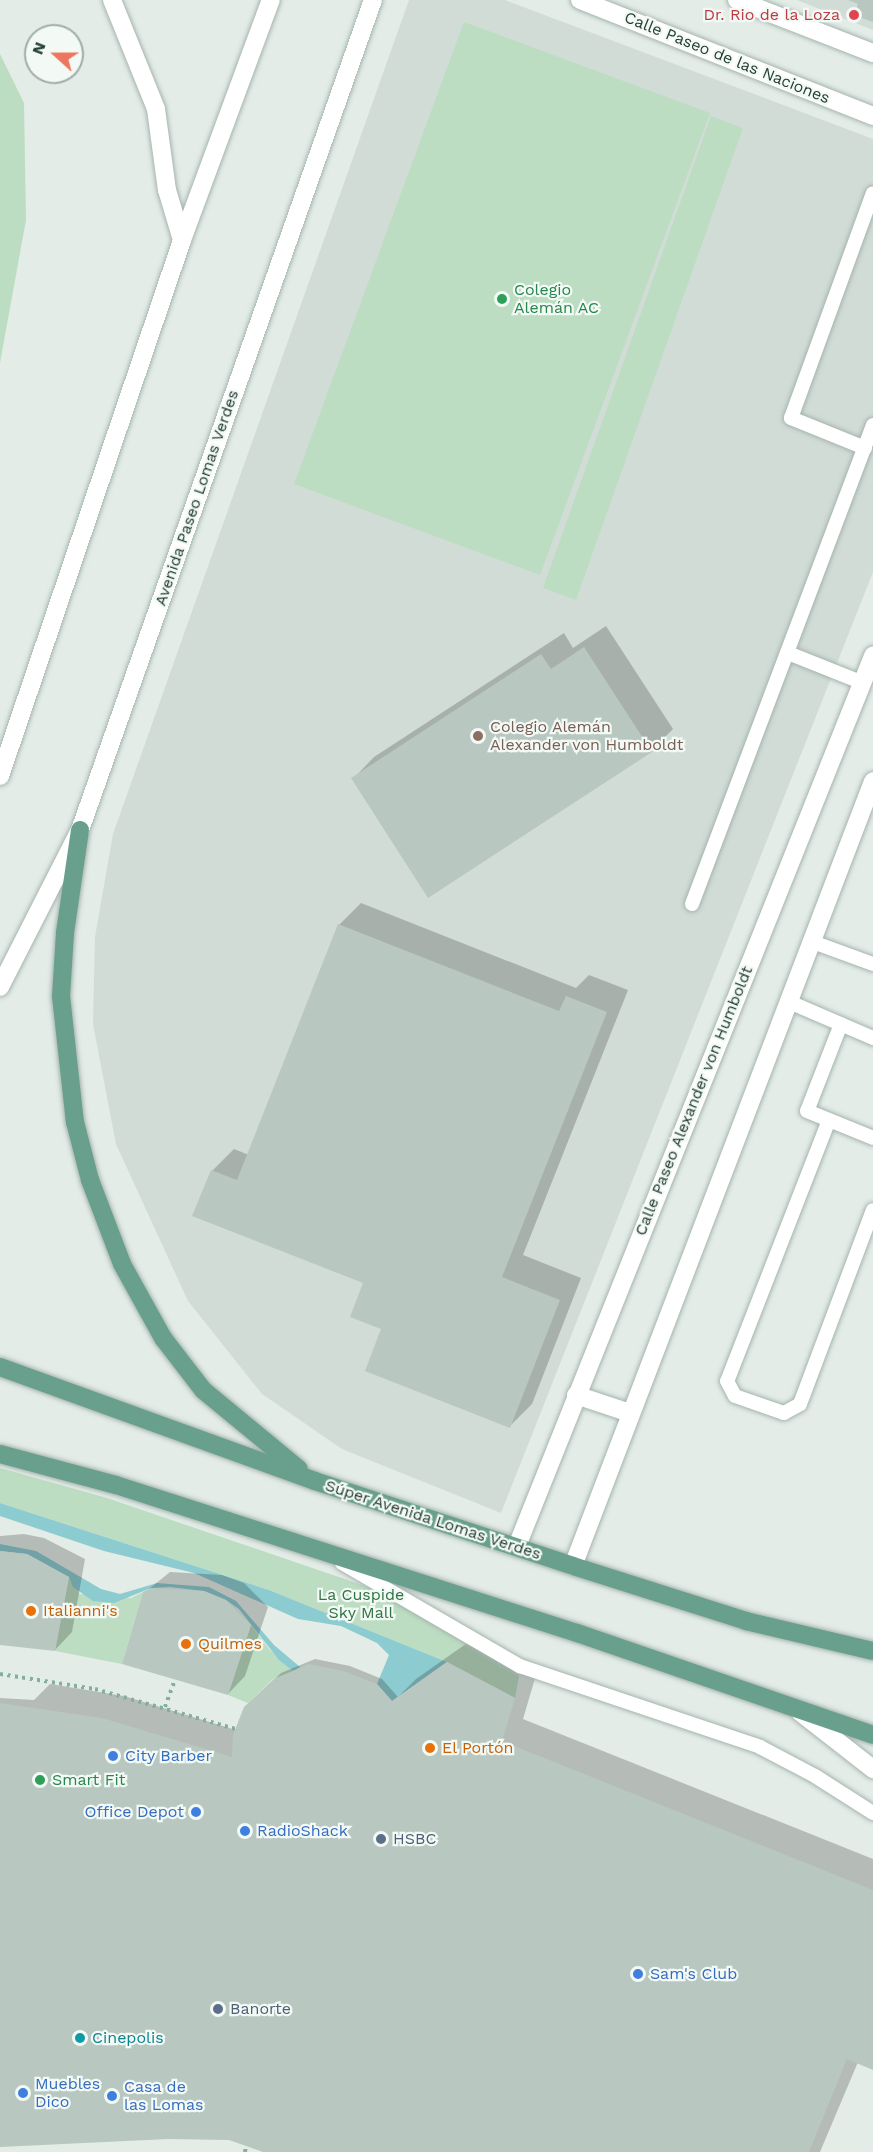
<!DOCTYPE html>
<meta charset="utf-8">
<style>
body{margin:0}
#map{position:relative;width:873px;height:2152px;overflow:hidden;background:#e3ece7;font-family:"Work Sans",sans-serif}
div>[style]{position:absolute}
.built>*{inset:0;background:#d1dcd6}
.green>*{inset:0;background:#bcddc2}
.water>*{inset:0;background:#8ccbd0}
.shadow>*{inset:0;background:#0003}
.building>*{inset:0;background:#b8c7c0}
.path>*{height:4px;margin-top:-2px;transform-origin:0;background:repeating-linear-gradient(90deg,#84af9e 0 3px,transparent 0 7.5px)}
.roads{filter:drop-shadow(0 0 2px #a6b4ae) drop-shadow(0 0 2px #a6b4ae)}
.service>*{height:14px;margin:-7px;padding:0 7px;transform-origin:7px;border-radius:7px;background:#fff}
.minor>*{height:18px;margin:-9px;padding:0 9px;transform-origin:9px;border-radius:9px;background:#fff}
.tertiary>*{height:18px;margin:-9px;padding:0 9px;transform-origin:9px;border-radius:9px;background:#fff}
.secondary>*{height:18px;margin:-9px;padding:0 9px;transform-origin:9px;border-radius:9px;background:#fff}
.primary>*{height:18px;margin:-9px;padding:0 9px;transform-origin:9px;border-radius:9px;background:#68a08d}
.dots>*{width:16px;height:16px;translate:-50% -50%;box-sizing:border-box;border:3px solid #f3f9f5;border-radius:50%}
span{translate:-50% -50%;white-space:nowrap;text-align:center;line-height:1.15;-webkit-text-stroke:4.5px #f3f9f5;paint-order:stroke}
.health-label{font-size:16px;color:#be3a42}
.right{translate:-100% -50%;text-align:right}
.street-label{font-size:16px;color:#233d34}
.leisure-label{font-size:16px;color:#27864d}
.left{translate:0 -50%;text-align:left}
.education-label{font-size:16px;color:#785e54}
.park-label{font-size:16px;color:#2e7343}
.food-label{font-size:16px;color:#c56008}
.shop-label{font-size:16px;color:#366cbe}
.service-label{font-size:16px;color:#4e5e75}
.culture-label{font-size:16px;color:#0d838f}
.north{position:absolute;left:24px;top:24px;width:60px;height:60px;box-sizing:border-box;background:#f3f9f5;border:2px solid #a0aea8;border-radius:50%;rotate:291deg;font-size:16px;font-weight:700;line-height:24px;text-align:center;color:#233d34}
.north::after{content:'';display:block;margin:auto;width:21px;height:27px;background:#ee765f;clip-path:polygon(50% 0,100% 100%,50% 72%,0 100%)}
</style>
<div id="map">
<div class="built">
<i style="clip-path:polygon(409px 0,505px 0,873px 139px,873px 572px,501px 1513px,342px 1449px,262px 1394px,188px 1301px,116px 1144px,93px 1024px,95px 937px,113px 834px)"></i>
<i style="clip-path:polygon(797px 0,873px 0,873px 30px)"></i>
</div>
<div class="green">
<i style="clip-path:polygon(464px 22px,710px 113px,540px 575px,294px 484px)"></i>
<i style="clip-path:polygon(0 54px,24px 103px,26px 220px,0 363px)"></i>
<i style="clip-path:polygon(711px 116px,743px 128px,576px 600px,543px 588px)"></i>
<i style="clip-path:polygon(0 1468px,107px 1498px,374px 1589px,520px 1671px,515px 1698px,447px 1662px,269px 1590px,0 1503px)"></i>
<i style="clip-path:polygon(69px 1577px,80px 1594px,131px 1598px,143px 1592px,122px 1664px,55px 1651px)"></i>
<i style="clip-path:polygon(251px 1625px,269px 1649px,293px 1671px,273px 1679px,248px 1703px,228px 1695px)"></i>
</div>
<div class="water">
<i style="clip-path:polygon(0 1503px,269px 1590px,447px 1662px,392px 1701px,377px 1684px,389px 1655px,377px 1643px,341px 1626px,298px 1619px,194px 1573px,104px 1551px,0 1516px)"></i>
<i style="clip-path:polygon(0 1544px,36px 1551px,101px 1589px,120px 1594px,157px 1583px,209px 1587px,236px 1601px,274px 1645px,300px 1667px,293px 1671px,279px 1660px,239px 1609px,226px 1600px,204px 1591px,170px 1587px,151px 1588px,114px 1603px,93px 1601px,73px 1587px,69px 1577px,27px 1554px,0 1551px)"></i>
</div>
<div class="shadow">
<i style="clip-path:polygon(606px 626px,673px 729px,651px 751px,353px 779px,374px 757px,564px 633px,573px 648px)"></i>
<i style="clip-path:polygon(361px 903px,576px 988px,589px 975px,628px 990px,523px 1255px,581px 1278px,532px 1404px,510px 1426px,383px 1328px,365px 1283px,212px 1171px,234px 1149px,249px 1155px,339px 925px)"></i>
<i style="clip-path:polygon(24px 1534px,44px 1538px,85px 1559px,72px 1632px,55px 1650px,0 1643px,0 1536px)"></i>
<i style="clip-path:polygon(170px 1572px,222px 1575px,244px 1583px,268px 1607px,245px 1676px,228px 1694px,144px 1593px)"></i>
<i style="clip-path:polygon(470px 1641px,536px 1675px,523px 1719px,873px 1859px,873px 2068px,858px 2062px,820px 2152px,265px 2152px,230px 2138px,168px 2137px,0 2145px,0 1698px,34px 1700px,50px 1684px,124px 1696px,236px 1730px,245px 1708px,281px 1673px,315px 1659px,350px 1666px,382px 1679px,398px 1697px,416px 1679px)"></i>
</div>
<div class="building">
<i style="clip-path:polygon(848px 0,873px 0,873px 22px,854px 15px,858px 4px)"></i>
<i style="clip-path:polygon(584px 647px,652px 752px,428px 898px,351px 778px,541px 654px,551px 669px)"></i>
<i style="clip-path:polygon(338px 924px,559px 1011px,566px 996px,607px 1012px,502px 1277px,560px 1300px,510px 1428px,365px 1371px,381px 1329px,350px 1317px,363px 1283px,192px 1216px,211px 1170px,237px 1180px)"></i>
<i style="clip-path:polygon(0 1551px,27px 1554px,69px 1577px,55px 1651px,0 1645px)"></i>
<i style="clip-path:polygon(151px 1588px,204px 1591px,226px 1600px,251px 1625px,228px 1695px,122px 1664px,143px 1592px)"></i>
<i style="clip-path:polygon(447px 1662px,515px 1698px,502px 1741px,873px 1890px,873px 2070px,847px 2059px,809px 2152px,263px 2152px,229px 2140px,168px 2139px,0 2147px,0 1703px,102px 1718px,232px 1757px,233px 1735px,244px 1707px,274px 1679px,309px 1664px,343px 1671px,377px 1684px,392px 1701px)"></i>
</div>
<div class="path">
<i style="left:0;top:1674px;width:96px;rotate:9deg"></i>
<i style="left:95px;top:1689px;width:146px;rotate:15.9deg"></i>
<i style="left:165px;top:1707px;width:29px;rotate:-70deg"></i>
<i style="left:245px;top:2152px;width:7px;rotate:-82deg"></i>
</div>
<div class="roads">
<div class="service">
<i style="left:865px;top:448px;width:80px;rotate:-157.9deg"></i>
<i style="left:791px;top:418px;width:239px;rotate:-70deg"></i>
<i style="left:788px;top:653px;width:81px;rotate:21.8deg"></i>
<i style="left:692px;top:904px;width:512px;rotate:-69.3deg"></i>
<i style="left:810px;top:941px;width:67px;rotate:20.1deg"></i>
<i style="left:787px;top:1001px;width:94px;rotate:23.3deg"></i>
<i style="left:841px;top:1024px;width:93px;rotate:111.3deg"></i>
<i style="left:807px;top:1111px;width:71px;rotate:22.2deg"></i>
<i style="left:829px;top:1120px;width:280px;rotate:111.3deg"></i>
<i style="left:727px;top:1381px;width:17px;rotate:62deg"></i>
<i style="left:735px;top:1396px;width:52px;rotate:19.1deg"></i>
<i style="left:784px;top:1413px;width:18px;rotate:-29deg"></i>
<i style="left:800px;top:1404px;width:207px;rotate:-69.4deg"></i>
<i style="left:342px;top:1563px;width:206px;rotate:30.1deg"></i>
<i style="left:520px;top:1666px;width:253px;rotate:18.6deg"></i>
<i style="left:760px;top:1747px;width:62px;rotate:27.8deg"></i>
<i style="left:815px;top:1776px;width:69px;rotate:32.5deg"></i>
</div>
<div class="minor">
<i style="left:112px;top:0;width:118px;rotate:68deg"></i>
<i style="left:156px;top:109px;width:82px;rotate:82.3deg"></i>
<i style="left:167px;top:190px;width:52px;rotate:73.3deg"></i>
<i style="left:580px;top:0;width:315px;rotate:21.6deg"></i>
<i style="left:737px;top:0;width:146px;rotate:21.3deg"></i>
<i style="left:517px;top:1546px;width:959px;rotate:-68.2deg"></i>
<i style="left:573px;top:1566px;width:840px;rotate:-69.08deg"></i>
</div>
<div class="tertiary">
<i style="left:576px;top:1395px;width:57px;rotate:18.4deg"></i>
<i style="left:800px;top:1712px;width:93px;rotate:38deg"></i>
</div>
<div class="secondary">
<i style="left:0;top:776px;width:566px;rotate:-71.24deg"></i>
<i style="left:182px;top:240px;width:256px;rotate:-69.7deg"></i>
<i style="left:0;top:987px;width:176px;rotate:-63deg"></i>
<i style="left:80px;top:830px;width:880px;rotate:-70.56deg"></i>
</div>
<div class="primary">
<i style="left:80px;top:830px;width:104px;rotate:98.3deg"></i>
<i style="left:65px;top:933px;width:63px;rotate:93.6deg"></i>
<i style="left:61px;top:996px;width:127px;rotate:83.7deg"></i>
<i style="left:75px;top:1122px;width:60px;rotate:75.5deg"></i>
<i style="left:90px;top:1180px;width:90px;rotate:69.1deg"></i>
<i style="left:122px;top:1264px;width:85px;rotate:61deg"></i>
<i style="left:163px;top:1338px;width:66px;rotate:52.4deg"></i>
<i style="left:203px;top:1390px;width:124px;rotate:39.5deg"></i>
<i style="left:0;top:1367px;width:335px;rotate:19.9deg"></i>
<i style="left:315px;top:1481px;width:272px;rotate:18.2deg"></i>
<i style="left:573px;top:1566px;width:182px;rotate:17.6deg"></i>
<i style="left:746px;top:1621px;width:130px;rotate:13.3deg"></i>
<i style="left:0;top:1454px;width:120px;rotate:15deg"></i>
<i style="left:116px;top:1485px;width:484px;rotate:17.8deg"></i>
<i style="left:577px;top:1633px;width:313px;rotate:19deg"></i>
</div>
</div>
<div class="dots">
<i style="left:854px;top:15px;background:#e0444e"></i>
<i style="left:502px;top:299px;background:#2e9e5b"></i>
<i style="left:478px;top:736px;background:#8d6e63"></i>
<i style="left:31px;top:1611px;background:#e8710a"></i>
<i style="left:186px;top:1644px;background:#e8710a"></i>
<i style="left:430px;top:1748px;background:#e8710a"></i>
<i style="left:113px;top:1756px;background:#3f7fe0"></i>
<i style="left:40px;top:1780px;background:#2e9e5b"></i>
<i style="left:196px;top:1812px;background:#3f7fe0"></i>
<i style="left:245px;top:1831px;background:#3f7fe0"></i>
<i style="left:381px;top:1839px;background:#5c6f8a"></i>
<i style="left:638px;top:1974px;background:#3f7fe0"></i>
<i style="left:218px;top:2009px;background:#5c6f8a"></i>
<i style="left:80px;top:2038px;background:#0f9aa8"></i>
<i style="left:23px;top:2093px;background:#3f7fe0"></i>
<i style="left:112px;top:2096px;background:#3f7fe0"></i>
</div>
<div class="health-label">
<span class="right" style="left:840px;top:15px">Dr. Rio de la Loza</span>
</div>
<div class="street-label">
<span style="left:727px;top:58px;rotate:22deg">Calle Paseo de las Naciones</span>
<span style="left:197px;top:498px;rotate:-71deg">Avenida Paseo Lomas Verdes</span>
<span style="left:694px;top:1101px;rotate:-68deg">Calle Paseo Alexander von Humboldt</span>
<span style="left:433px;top:1520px;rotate:18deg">Súper Avenida Lomas Verdes</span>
</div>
<div class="leisure-label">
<span class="left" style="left:514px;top:299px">Colegio<br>Alemán AC</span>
<span class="left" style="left:52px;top:1780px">Smart Fit</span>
</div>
<div class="education-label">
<span class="left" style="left:490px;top:736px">Colegio Alemán<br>Alexander von Humboldt</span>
</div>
<div class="park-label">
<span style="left:361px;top:1604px">La Cuspide<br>Sky Mall</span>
</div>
<div class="food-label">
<span class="left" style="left:43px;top:1611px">Italianni's</span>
<span class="left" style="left:198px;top:1644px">Quilmes</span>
<span class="left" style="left:442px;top:1748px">El Portón</span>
</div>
<div class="shop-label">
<span class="left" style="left:125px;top:1756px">City Barber</span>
<span class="right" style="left:184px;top:1812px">Office Depot</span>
<span class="left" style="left:257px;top:1831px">RadioShack</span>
<span class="left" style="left:650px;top:1974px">Sam's Club</span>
<span class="left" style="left:35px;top:2093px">Muebles<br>Dico</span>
<span class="left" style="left:124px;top:2096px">Casa de<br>las Lomas</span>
</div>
<div class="service-label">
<span class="left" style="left:393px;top:1839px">HSBC</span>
<span class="left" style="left:230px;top:2009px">Banorte</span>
</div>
<div class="culture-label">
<span class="left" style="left:92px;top:2038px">Cinepolis</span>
</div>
<div class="north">N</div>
</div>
